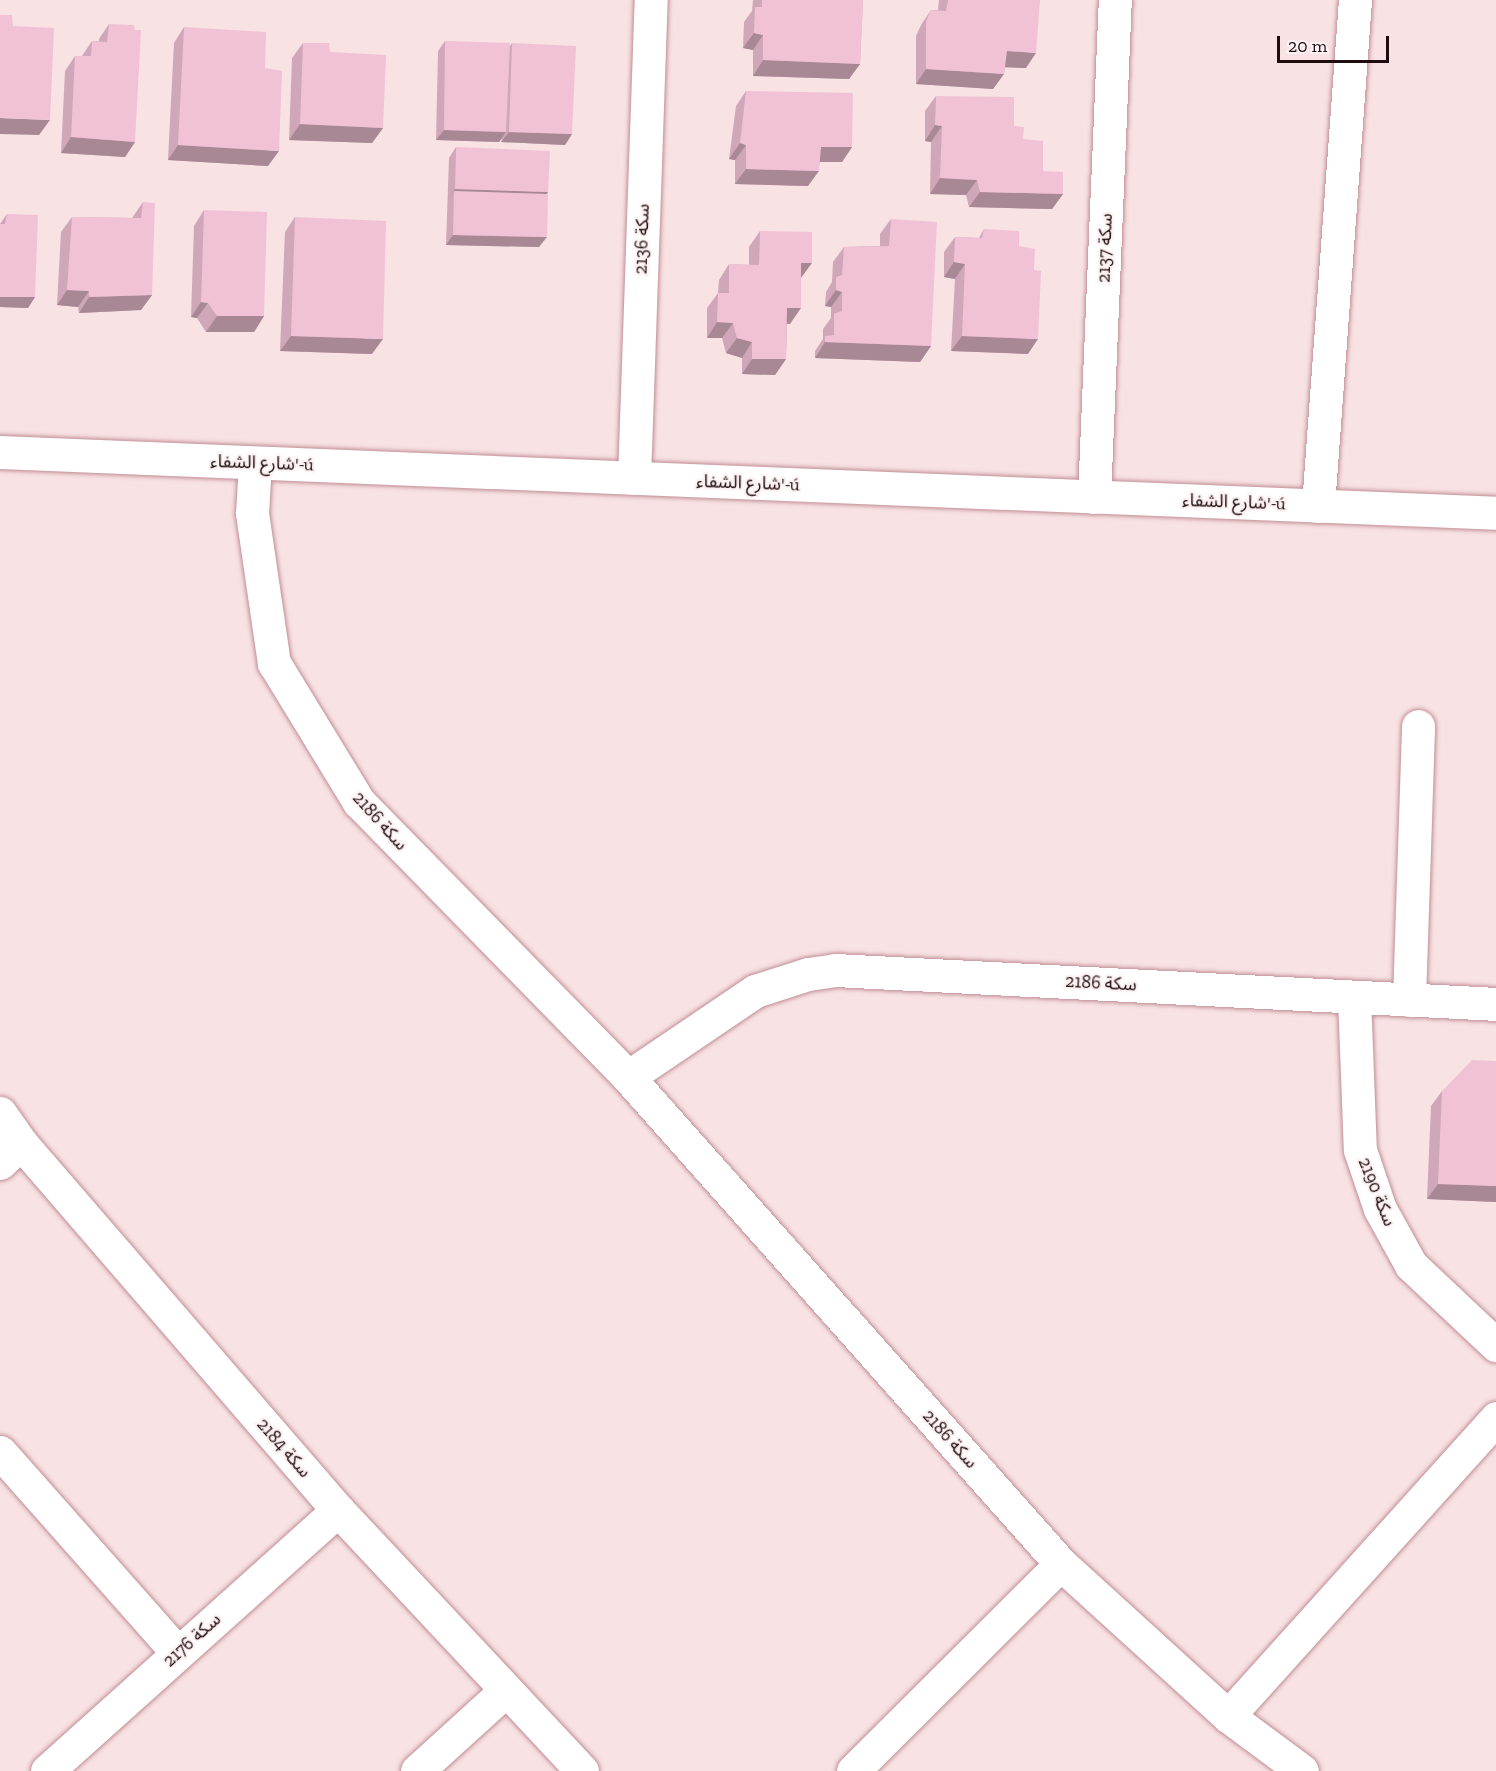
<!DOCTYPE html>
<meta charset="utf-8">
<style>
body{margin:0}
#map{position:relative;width:1496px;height:1771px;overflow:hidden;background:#f8e2e4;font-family:"Zilla Slab","Noto Sans Arabic",serif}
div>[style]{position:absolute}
.roads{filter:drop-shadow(0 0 2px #c08e94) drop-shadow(0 0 2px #c08e94)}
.minor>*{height:33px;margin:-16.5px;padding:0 16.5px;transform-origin:16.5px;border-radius:16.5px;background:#fff}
.wall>*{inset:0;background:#cfa7b8}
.shaded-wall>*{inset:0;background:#a98896}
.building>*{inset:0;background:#f1c2d6}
span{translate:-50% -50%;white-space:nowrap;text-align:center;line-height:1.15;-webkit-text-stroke:4.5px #fdf2f3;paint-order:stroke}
.street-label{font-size:18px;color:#1e0c0f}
.scale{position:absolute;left:1277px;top:36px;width:112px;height:27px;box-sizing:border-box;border:3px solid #1e0c0f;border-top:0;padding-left:8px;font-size:18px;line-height:21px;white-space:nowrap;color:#1e0c0f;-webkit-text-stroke:4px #fdf2f3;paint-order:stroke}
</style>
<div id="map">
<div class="roads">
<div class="minor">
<i style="left:0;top:452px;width:1497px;rotate:2.33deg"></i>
<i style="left:255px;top:463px;width:50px;rotate:93.4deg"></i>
<i style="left:252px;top:513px;width:152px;rotate:81.7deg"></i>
<i style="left:274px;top:663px;width:163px;rotate:58.6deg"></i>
<i style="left:359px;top:802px;width:385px;rotate:45.6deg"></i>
<i style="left:628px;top:1077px;width:652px;rotate:48.36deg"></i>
<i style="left:1061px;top:1564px;width:226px;rotate:42.3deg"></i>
<i style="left:1228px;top:1716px;width:92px;rotate:36.6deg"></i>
<i style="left:634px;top:478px;width:478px;rotate:-88deg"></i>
<i style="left:1094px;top:497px;width:497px;rotate:-87.6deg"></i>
<i style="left:1318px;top:506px;width:507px;rotate:-85.82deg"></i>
<i style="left:1354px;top:997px;width:153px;rotate:87.8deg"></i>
<i style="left:1360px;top:1150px;width:62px;rotate:71.3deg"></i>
<i style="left:1380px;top:1209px;width:64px;rotate:61deg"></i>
<i style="left:1411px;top:1265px;width:117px;rotate:43.3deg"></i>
<i style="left:1409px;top:1000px;width:274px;rotate:-88.1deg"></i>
<i style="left:628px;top:1077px;width:153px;rotate:-34.1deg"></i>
<i style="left:755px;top:991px;width:56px;rotate:-17.8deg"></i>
<i style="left:808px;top:974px;width:27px;rotate:-8deg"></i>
<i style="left:835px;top:970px;width:662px;rotate:2.94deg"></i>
<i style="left:0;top:1113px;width:37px;rotate:55deg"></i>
<i style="left:21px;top:1143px;width:485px;rotate:49.2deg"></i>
<i style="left:338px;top:1510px;width:357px;rotate:46.9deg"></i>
<i style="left:0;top:1163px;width:29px;rotate:-44deg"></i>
<i style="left:0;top:1452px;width:268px;rotate:48.5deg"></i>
<i style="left:1228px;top:1716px;width:401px;rotate:-48deg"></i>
<i style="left:47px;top:1771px;width:391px;rotate:-41.9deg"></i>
<i style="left:417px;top:1771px;width:120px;rotate:-42.3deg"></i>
<i style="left:853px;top:1771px;width:293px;rotate:-44.9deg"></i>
</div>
</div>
<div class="wall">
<i style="clip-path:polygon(753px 0,863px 0,860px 64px,849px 79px,753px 76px,753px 50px,743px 48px,744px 22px,752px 11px)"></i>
<i style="clip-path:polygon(939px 0,1040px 0,1026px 68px,1005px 67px,1004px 74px,993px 89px,916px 84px,916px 36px,921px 25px,931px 10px,938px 10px)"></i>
<i style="clip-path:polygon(109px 24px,135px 142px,125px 157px,61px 153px,65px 71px,75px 56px,82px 56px,92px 41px,99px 41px,99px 39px)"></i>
<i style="clip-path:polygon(184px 27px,265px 68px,268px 166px,168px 160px,174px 43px)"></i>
<i style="clip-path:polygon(445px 41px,510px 46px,512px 43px,572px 134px,565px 145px,501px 142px,502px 138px,499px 142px,436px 140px,438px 51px)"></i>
<i style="clip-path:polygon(303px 43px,383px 128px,372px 143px,289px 140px,292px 58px)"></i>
<i style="clip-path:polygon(746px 91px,852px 147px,842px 162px,820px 162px,808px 186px,735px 184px,735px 160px,729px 159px,736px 106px)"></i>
<i style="clip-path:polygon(936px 96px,1014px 126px,1043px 171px,1063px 194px,1052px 209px,969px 207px,966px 195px,930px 194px,931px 142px,925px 141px,925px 111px)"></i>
<i style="clip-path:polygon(456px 147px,548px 192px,547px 194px,539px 247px,446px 245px,449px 158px)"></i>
<i style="clip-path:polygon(143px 202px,152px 295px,141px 310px,79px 313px,78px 307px,57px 305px,61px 232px,72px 217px,132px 218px)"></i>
<i style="clip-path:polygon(204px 210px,264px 316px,254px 332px,206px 332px,197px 318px,191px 317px,194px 226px)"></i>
<i style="clip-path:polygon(7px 214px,35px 297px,28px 308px,0 307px,0 224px)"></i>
<i style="clip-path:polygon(295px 217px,372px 354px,280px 351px,285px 232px)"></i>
<i style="clip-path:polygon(891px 219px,931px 346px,920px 362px,815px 358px,815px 351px,823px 339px,823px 329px,831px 318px,831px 307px,825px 306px,826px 292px,832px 282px,833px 262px,844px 247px,880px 246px,880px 234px)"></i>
<i style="clip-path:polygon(984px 229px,1019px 246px,1028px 354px,951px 351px,955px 279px,944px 277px,944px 252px,955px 237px,979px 238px)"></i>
<i style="clip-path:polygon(760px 231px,801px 278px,790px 324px,787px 323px,786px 359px,775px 375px,742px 374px,742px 358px,726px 353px,722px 338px,707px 338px,707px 308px,718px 293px,719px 280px,729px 264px,749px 265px,749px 247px)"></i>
<i style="clip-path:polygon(1442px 1091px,1496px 1202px,1427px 1199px,1431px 1106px)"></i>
</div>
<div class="shaded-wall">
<i style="clip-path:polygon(754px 33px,763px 35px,753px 50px,743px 48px)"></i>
<i style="clip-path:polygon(1007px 51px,1036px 53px,1026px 68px,997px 67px)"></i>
<i style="clip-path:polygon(763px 60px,860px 64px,849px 79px,753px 76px)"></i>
<i style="clip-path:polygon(926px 69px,1004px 74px,993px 89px,916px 84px)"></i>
<i style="clip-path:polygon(0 118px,50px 120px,39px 135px,0 134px)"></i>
<i style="clip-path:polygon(300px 124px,383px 128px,372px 143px,289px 140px)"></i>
<i style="clip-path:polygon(935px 125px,942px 126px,931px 142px,925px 141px)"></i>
<i style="clip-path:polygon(444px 130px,506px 132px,499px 142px,436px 140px)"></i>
<i style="clip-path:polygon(509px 132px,572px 134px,565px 145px,501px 142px)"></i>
<i style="clip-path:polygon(71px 137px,135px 142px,125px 157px,61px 153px)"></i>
<i style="clip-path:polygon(740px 143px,746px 145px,735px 160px,729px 159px)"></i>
<i style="clip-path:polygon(178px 145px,279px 151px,268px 166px,168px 160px)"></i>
<i style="clip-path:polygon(821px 147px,852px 147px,842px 162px,811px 162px)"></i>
<i style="clip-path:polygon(746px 169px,819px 171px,808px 186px,735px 184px)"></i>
<i style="clip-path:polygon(940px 178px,977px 180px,966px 195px,930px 194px)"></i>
<i style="clip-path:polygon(455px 189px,548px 192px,541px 202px,454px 191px,448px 199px)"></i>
<i style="clip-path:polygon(980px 192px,1063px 194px,1052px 209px,969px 207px)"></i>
<i style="clip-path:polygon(453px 235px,547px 237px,539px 247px,446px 245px)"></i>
<i style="clip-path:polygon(954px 262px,965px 264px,955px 279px,944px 277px)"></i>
<i style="clip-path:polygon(801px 263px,812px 263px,801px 278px)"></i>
<i style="clip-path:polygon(67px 290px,89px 291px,78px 307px,57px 305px)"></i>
<i style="clip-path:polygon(836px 290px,842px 292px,831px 307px,825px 306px)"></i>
<i style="clip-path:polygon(152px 295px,141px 310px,79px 313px,89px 297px)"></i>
<i style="clip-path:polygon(0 297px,35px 297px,28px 308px,0 307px)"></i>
<i style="clip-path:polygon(201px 302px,208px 303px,197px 318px,191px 317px)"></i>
<i style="clip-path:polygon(787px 308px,801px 308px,790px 324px,776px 323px)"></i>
<i style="clip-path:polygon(217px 316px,264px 316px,254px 332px,206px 332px)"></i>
<i style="clip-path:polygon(717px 322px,733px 323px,722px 338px,707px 338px)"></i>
<i style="clip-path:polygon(291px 336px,383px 339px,372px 354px,280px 351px)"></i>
<i style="clip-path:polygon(962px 336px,1038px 339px,1028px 354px,951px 351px)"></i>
<i style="clip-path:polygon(737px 338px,752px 342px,742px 358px,726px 353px)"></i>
<i style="clip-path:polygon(825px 342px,931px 346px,920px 362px,815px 358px)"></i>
<i style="clip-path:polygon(752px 359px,786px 359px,775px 375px,742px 374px)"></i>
<i style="clip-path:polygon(1438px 1184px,1496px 1186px,1496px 1202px,1427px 1199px)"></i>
</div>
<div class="building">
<i style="clip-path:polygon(762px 0,863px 0,860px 64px,763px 60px,763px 35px,754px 33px,755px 7px,762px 7px)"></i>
<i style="clip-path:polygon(948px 0,1040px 0,1036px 53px,1007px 51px,1004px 74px,926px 69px,926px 21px,931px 10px,946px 11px)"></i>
<i style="clip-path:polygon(0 15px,12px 15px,13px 26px,54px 28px,50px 120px,0 118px)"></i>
<i style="clip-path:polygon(109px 24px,134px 25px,135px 30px,141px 30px,135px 142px,71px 137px,75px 56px,91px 56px,92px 41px,107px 42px)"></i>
<i style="clip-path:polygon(184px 27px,266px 32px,265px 68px,282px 71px,279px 151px,178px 145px)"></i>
<i style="clip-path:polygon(445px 41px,510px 43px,506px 132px,444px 130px)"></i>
<i style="clip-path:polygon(303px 43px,329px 43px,330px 52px,386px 55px,383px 128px,300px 124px)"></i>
<i style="clip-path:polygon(512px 43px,576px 46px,572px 134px,509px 132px)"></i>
<i style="clip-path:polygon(746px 91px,853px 93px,852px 147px,821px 147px,819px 171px,746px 169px,746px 145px,740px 143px)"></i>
<i style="clip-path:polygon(936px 96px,1014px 97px,1014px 126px,1024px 127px,1023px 139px,1043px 141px,1043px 171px,1063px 172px,1063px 194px,980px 192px,977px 180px,940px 178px,942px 126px,935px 125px)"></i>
<i style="clip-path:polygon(456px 147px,550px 151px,548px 192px,455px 189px)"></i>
<i style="clip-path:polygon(454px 191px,548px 194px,547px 237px,453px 235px)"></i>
<i style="clip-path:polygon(143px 202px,155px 203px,152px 295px,89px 297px,89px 291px,67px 290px,72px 217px,141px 218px)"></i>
<i style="clip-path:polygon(204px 210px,267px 212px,264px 316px,217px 316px,208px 303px,201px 302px)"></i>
<i style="clip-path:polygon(7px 214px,38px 215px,35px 297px,0 297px,0 224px,5px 224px)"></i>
<i style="clip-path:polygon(295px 217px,386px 221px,383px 339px,291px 336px)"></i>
<i style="clip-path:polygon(891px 219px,937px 222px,931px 346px,825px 342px,825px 336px,834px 335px,834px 314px,842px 311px,842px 292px,836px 290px,836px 277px,842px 275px,844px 247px,889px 246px)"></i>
<i style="clip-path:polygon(984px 229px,1019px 231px,1019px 246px,1035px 249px,1034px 270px,1041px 271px,1038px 339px,962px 336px,965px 264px,954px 262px,955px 237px,982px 238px)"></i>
<i style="clip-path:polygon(760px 231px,812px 232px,812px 263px,801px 263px,801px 308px,787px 308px,786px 359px,752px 359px,752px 342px,737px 338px,733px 323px,717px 322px,718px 293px,729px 293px,729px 264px,759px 265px)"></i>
<i style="clip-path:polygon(1472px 1060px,1496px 1061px,1496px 1186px,1438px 1184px,1442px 1091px)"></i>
</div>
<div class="street-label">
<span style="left:642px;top:239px;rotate:-88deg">سكة 2136</span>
<span style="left:1105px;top:248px;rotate:-88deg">سكة 2137</span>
<span style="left:262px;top:463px;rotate:2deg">شارع الشفاء'-ú</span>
<span style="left:748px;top:483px;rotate:2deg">شارع الشفاء'-ú</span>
<span style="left:1234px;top:502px;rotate:2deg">شارع الشفاء'-ú</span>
<span style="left:380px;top:821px;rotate:48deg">سكة 2186</span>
<span style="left:1101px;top:983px;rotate:3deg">سكة 2186</span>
<span style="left:1377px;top:1192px;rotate:68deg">سكة 2190</span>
<span style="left:950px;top:1439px;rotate:48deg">سكة 2186</span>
<span style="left:284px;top:1448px;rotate:49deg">سكة 2184</span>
<span style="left:192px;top:1640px;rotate:-42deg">سكة 2176</span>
</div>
<div class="scale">20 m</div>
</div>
